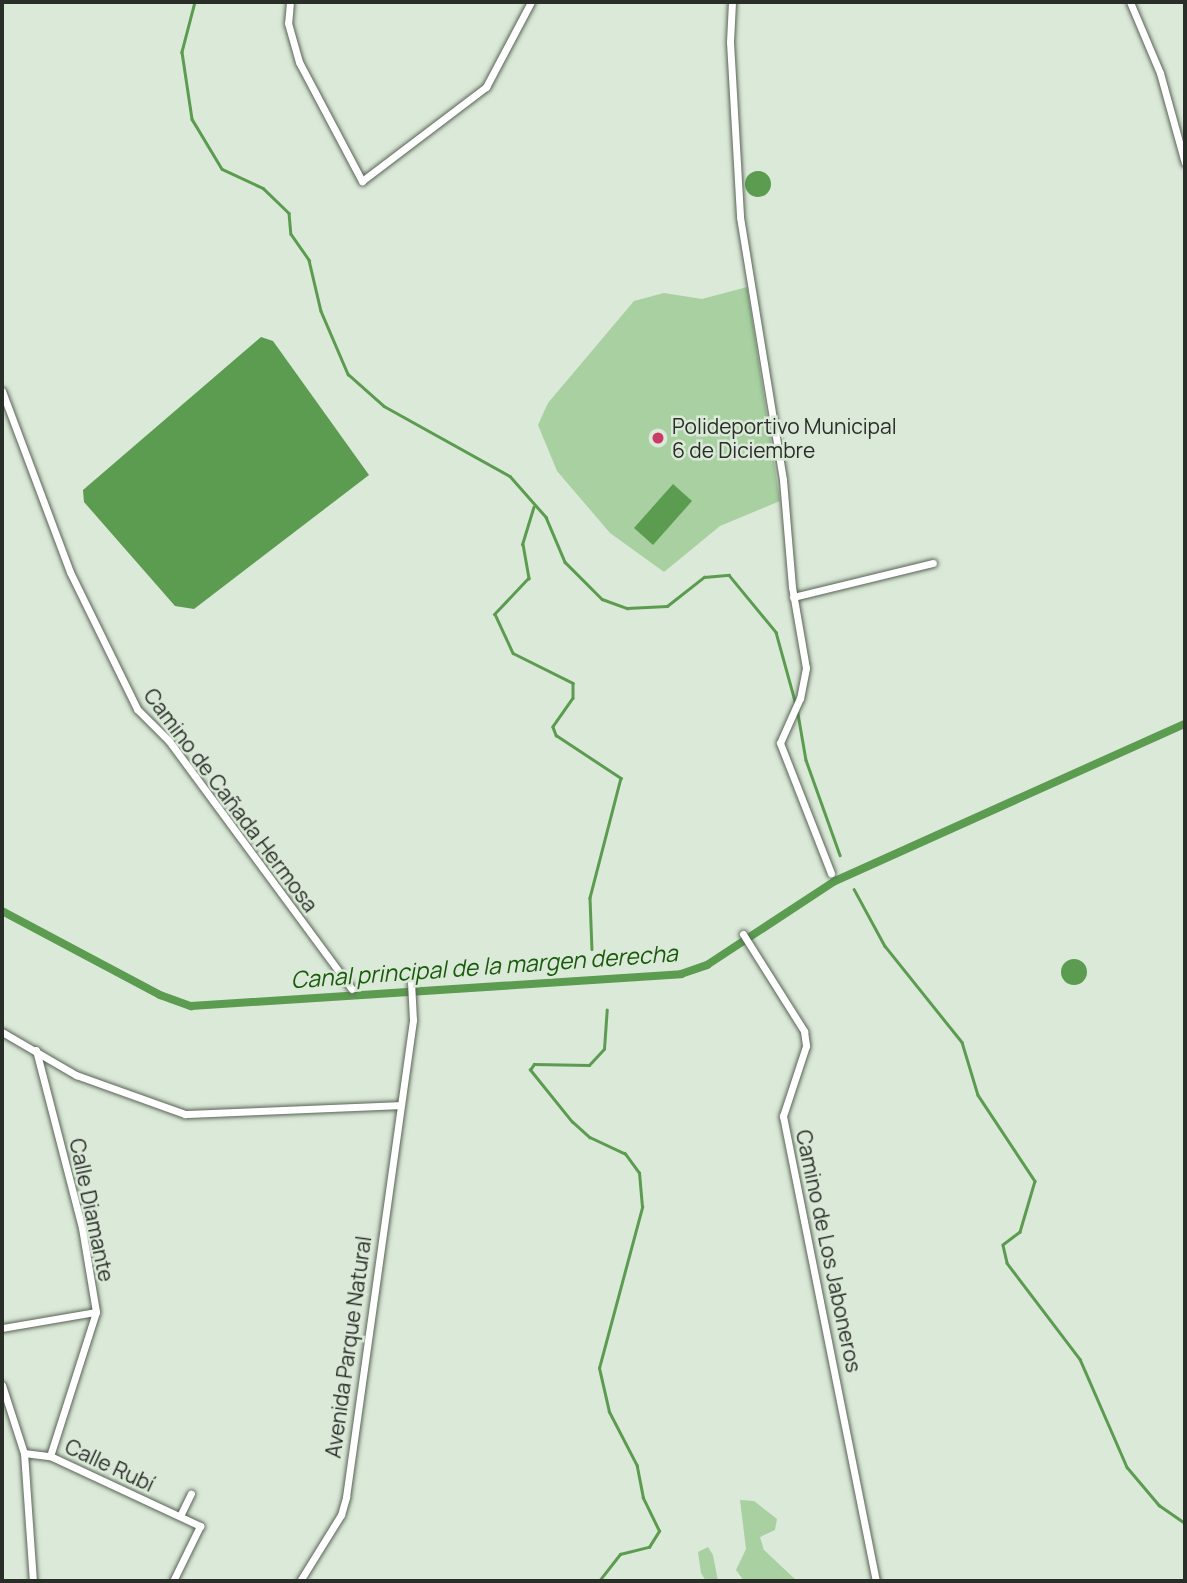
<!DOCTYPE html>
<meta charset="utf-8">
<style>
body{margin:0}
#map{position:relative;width:1187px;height:1583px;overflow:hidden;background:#dbe9d8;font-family:Manrope,sans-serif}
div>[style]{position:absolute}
.green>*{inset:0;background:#a8d0a1}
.water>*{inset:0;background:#5b9c50}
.round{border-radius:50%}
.stream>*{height:2.5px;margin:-1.25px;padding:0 1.25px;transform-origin:1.25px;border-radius:1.25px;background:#5b9c50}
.canal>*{height:8px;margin:-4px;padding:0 4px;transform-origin:4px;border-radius:4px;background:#5b9c50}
.roads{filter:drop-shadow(0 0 2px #586456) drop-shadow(0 0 2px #586456)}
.minor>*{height:7px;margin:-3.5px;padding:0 3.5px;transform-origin:3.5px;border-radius:3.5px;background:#fff}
.dots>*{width:19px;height:19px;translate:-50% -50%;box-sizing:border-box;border:4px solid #dbe9d8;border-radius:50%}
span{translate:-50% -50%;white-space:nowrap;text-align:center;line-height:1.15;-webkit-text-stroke:5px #dbe9d8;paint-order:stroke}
.poi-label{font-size:21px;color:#292e28}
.left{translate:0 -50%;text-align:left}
.street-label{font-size:21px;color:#292e28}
.water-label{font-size:23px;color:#195b0c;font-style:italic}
.frame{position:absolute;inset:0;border:4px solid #292e28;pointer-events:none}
</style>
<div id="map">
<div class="green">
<i style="clip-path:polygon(747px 287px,780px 501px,720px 526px,664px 572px,610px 533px,557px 471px,538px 425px,548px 403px,634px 301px,664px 293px,702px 299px)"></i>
<i style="clip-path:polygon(740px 1500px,754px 1501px,777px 1519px,775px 1530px,760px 1537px,764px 1550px,797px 1581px,744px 1581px,736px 1570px,746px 1549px)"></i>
<i style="clip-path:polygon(708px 1547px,713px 1555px,718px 1581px,706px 1581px,701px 1573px,698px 1552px)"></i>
</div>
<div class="water">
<i class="round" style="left:745px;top:171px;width:26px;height:26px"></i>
<i style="clip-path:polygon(261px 337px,273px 341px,369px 475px,194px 609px,175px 606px,84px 502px,83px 490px)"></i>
<i style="clip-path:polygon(673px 484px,692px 501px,653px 545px,634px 528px)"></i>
<i class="round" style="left:1061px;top:959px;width:26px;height:26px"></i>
</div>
<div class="stream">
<i style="left:195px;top:2px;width:52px;rotate:104.6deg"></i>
<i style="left:182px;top:52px;width:68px;rotate:81.5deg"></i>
<i style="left:192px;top:119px;width:58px;rotate:59deg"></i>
<i style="left:222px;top:169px;width:45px;rotate:24.9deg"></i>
<i style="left:263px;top:188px;width:36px;rotate:44deg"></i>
<i style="left:289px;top:213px;width:21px;rotate:85deg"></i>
<i style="left:291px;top:234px;width:32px;rotate:55deg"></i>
<i style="left:309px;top:260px;width:52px;rotate:76.8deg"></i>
<i style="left:321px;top:311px;width:69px;rotate:66.8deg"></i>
<i style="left:348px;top:374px;width:48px;rotate:41.6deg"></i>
<i style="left:384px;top:406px;width:144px;rotate:29.1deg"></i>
<i style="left:510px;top:476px;width:55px;rotate:48.7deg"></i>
<i style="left:546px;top:517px;width:49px;rotate:67.1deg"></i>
<i style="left:565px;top:562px;width:52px;rotate:45deg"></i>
<i style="left:602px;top:599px;width:27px;rotate:20deg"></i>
<i style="left:627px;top:608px;width:40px;rotate:-2.9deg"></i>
<i style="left:667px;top:606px;width:47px;rotate:-38.1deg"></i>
<i style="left:704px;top:577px;width:25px;rotate:-5deg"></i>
<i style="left:729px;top:575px;width:74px;rotate:50.5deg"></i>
<i style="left:776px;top:632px;width:72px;rotate:74.6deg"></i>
<i style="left:534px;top:507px;width:39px;rotate:107deg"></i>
<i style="left:523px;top:544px;width:35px;rotate:80deg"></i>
<i style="left:529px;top:578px;width:50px;rotate:133.4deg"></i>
<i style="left:495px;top:614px;width:43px;rotate:65.2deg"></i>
<i style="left:513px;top:653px;width:67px;rotate:26.6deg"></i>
<i style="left:573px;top:683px;width:15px;rotate:90deg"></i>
<i style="left:573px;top:698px;width:35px;rotate:125deg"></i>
<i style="left:553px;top:727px;width:9px;rotate:69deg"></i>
<i style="left:556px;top:735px;width:78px;rotate:33.5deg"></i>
<i style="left:621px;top:778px;width:124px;rotate:104.5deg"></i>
<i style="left:590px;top:898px;width:51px;rotate:87.8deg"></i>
<i style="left:797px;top:708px;width:53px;rotate:80.2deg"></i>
<i style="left:806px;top:760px;width:101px;rotate:70.3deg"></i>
<i style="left:854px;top:889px;width:65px;rotate:61.5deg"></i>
<i style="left:885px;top:946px;width:123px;rotate:51.3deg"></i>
<i style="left:962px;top:1042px;width:55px;rotate:73.2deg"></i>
<i style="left:978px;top:1095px;width:103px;rotate:56.5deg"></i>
<i style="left:1035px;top:1181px;width:53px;rotate:106.4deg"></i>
<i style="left:1020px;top:1232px;width:21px;rotate:143deg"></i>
<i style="left:1003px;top:1245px;width:18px;rotate:77deg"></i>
<i style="left:1007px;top:1263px;width:121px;rotate:52.8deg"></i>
<i style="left:1080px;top:1359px;width:118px;rotate:66.5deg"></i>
<i style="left:1127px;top:1467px;width:50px;rotate:49.9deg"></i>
<i style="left:1159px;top:1505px;width:32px;rotate:35deg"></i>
<i style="left:599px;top:1581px;width:34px;rotate:-52deg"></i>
<i style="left:620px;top:1554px;width:30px;rotate:-14deg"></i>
<i style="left:649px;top:1547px;width:19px;rotate:-58deg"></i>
<i style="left:659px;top:1531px;width:37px;rotate:-116deg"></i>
<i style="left:643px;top:1498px;width:33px;rotate:-101deg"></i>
<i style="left:637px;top:1466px;width:61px;rotate:-117.4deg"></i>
<i style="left:609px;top:1412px;width:45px;rotate:-102.8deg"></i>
<i style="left:599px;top:1368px;width:167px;rotate:-75deg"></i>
<i style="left:642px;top:1207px;width:34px;rotate:-95deg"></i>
<i style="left:639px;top:1173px;width:24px;rotate:-126deg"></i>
<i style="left:625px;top:1154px;width:38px;rotate:-155deg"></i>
<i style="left:590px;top:1138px;width:24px;rotate:-138deg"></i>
<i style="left:572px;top:1122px;width:67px;rotate:-128.9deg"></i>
<i style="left:530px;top:1070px;width:7px;rotate:-56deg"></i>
<i style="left:534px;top:1064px;width:55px;rotate:1deg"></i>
<i style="left:589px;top:1065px;width:22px;rotate:-47deg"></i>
<i style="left:604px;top:1049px;width:39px;rotate:-86deg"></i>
</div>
<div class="canal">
<i style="left:2px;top:911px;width:179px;rotate:28deg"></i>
<i style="left:160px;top:995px;width:33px;rotate:20deg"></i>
<i style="left:191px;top:1006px;width:491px;rotate:-3.7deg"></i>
<i style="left:681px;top:974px;width:28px;rotate:-19deg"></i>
<i style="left:707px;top:965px;width:153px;rotate:-33.3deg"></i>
<i style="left:835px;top:881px;width:384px;rotate:-24.2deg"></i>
</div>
<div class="roads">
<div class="minor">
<i style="left:290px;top:2px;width:21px;rotate:95deg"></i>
<i style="left:288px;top:23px;width:41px;rotate:74.2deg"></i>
<i style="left:299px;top:62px;width:135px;rotate:62.1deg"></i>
<i style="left:362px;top:181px;width:156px;rotate:-37.2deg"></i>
<i style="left:486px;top:87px;width:96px;rotate:-62.1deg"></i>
<i style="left:732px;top:2px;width:40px;rotate:92.9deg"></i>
<i style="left:730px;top:42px;width:175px;rotate:86.7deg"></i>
<i style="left:740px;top:217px;width:266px;rotate:80.7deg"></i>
<i style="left:783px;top:480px;width:107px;rotate:85.2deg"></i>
<i style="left:792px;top:587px;width:82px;rotate:80.2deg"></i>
<i style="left:806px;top:668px;width:31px;rotate:101deg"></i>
<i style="left:800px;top:698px;width:49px;rotate:114deg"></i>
<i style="left:780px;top:743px;width:140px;rotate:68.6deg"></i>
<i style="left:1130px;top:2px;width:77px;rotate:67.1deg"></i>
<i style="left:1160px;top:73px;width:93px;rotate:74.5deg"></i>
<i style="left:2px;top:391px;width:193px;rotate:69.4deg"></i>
<i style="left:70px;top:572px;width:153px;rotate:63.9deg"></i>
<i style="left:137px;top:709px;width:45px;rotate:45deg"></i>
<i style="left:169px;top:741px;width:308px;rotate:53.6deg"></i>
<i style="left:793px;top:597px;width:144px;rotate:-13.7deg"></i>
<i style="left:743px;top:934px;width:115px;rotate:57.8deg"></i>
<i style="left:804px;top:1031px;width:15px;rotate:82deg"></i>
<i style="left:806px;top:1046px;width:74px;rotate:108.2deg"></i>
<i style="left:783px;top:1116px;width:474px;rotate:78.7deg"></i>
<i style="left:2px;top:1032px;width:86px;rotate:30.2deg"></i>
<i style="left:76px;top:1075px;width:116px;rotate:19.7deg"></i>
<i style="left:185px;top:1114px;width:214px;rotate:-2.4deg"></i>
<i style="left:36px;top:1050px;width:184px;rotate:75.5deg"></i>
<i style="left:82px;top:1228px;width:85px;rotate:80.5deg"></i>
<i style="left:96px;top:1312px;width:151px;rotate:107.7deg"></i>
<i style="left:2px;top:1328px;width:95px;rotate:-9.7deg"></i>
<i style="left:2px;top:1385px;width:71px;rotate:72.1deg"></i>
<i style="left:24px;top:1453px;width:128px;rotate:86deg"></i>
<i style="left:24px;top:1453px;width:26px;rotate:7deg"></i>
<i style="left:50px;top:1456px;width:166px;rotate:25deg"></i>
<i style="left:200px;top:1526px;width:61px;rotate:116.1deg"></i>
<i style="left:180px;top:1516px;width:25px;rotate:-64deg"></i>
<i style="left:300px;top:1581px;width:78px;rotate:-58.2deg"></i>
<i style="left:341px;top:1515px;width:19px;rotate:-74deg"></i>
<i style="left:346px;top:1497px;width:482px;rotate:-82deg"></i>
<i style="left:413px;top:1020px;width:37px;rotate:-93deg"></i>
</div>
</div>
<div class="dots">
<i style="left:658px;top:438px;background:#ca3c66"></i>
</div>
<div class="poi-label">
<span class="left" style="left:672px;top:438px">Polideportivo Municipal<br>6 de Diciembre</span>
</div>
<div class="street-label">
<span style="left:231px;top:800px;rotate:53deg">Camino de Cañada Hermosa</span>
<span style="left:92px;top:1210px;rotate:78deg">Calle Diamante</span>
<span style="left:829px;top:1251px;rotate:78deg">Camino de Los Jaboneros</span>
<span style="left:348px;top:1347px;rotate:-82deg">Avenida Parque Natural</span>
<span style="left:110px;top:1465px;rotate:25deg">Calle Rubí</span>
</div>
<div class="water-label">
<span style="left:484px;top:966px;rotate:-4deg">Canal principal de la margen derecha</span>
</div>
<div class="frame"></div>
</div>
